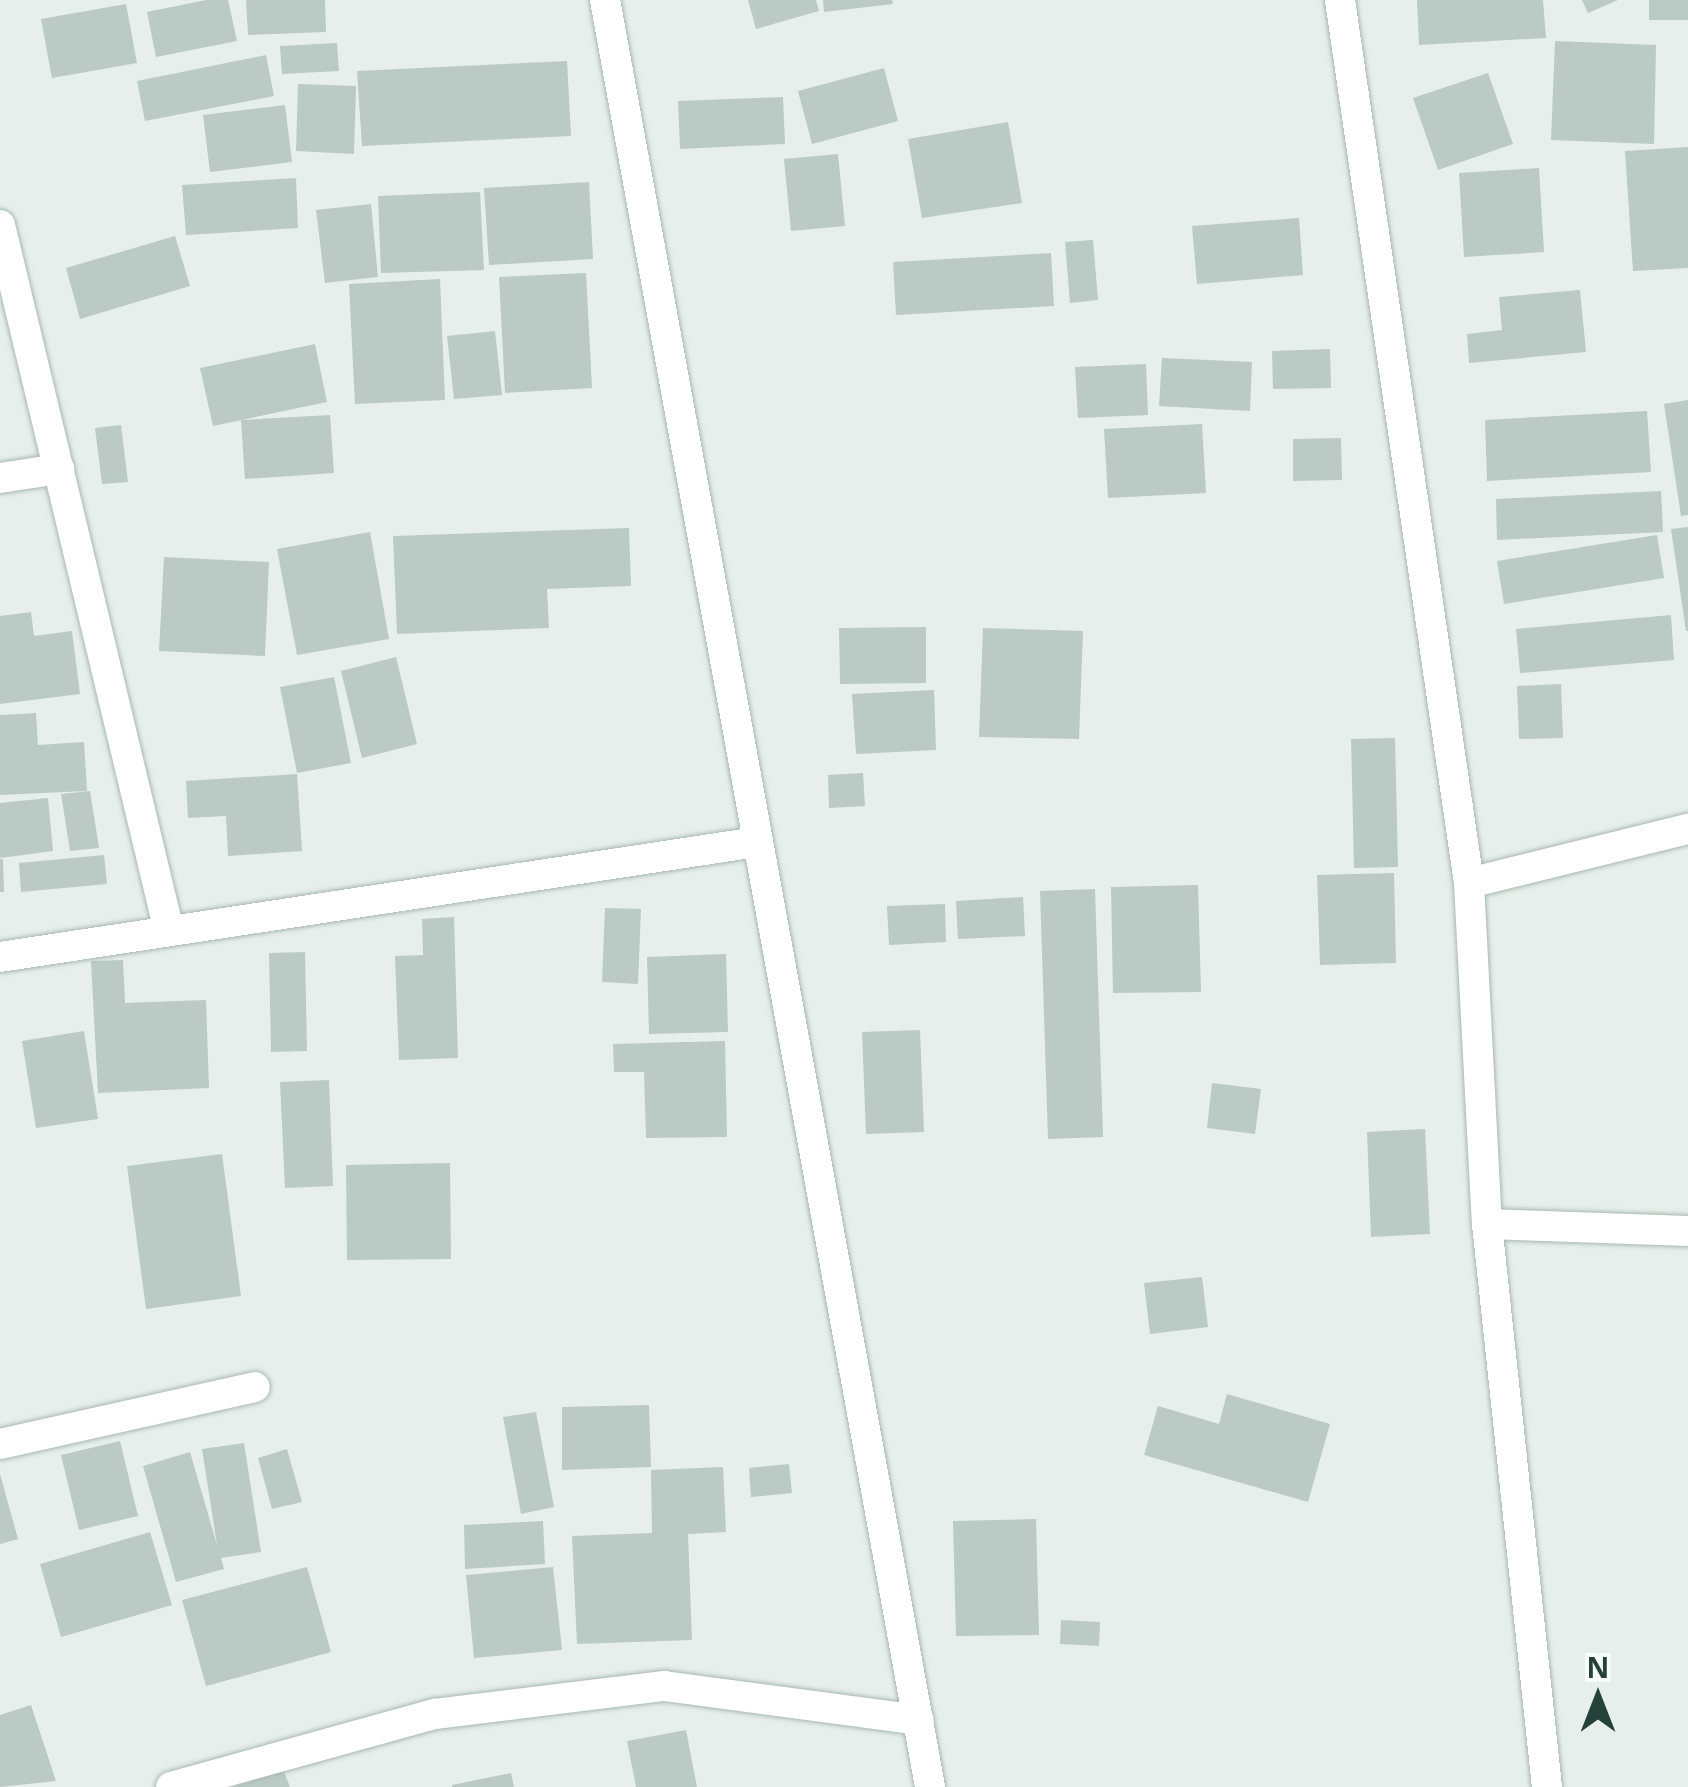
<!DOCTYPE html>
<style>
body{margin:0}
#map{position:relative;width:1688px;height:1787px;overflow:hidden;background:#e6efeb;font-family:"Open Sans",sans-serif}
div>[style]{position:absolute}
.building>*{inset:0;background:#bbcac4}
.roads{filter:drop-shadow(0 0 2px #a8b8b2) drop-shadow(0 0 2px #a8b8b2)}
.minor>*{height:30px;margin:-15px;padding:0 15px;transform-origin:15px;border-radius:15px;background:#fff}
.tertiary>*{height:30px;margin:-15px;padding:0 15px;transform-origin:15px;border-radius:15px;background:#fff}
span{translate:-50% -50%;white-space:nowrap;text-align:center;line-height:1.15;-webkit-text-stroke:9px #f7fbf9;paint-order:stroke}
.north{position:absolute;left:1548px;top:1647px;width:100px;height:100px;-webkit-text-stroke:8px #f7fbf9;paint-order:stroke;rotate:0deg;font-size:28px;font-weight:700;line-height:40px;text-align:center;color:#24423a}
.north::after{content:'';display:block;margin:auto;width:35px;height:45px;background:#24423a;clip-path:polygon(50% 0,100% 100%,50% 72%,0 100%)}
</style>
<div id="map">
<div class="building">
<i style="clip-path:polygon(206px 0,228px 0,237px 41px,156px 57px,147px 12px)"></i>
<i style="clip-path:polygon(246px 0,325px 0,326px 32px,248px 35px)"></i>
<i style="clip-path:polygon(748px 0,816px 0,819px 11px,756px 29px)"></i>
<i style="clip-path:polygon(823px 0,892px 0,893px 4px,824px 12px)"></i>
<i style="clip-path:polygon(1417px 0,1543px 0,1546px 38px,1419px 45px)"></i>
<i style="clip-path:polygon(1582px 0,1618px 0,1588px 13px)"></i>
<i style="clip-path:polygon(1649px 0,1688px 0,1688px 20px,1649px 20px)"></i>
<i style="clip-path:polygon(126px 4px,137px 63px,52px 78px,41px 19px)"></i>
<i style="clip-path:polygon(1555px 41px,1656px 45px,1654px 144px,1551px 140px)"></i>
<i style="clip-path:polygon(337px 43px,339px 71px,282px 74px,280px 46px)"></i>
<i style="clip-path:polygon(266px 55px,274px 96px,145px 121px,137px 81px)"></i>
<i style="clip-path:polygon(567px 61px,571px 136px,362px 146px,357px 71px)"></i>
<i style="clip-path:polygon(884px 68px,898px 121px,812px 144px,798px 91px)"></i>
<i style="clip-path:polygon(1488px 73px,1513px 144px,1438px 170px,1413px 98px)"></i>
<i style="clip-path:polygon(298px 84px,356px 86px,354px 154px,296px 151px)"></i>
<i style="clip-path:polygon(783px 97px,785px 144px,680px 149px,678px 101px)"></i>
<i style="clip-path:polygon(285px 105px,292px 162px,210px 172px,203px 115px)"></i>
<i style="clip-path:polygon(1008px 122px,1022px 203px,922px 218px,908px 139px)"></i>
<i style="clip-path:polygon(1688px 147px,1688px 268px,1633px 271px,1625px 151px)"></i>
<i style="clip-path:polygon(838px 154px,845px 226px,791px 231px,784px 159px)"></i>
<i style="clip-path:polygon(1539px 168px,1544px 252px,1464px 257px,1459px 173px)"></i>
<i style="clip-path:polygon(296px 178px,298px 228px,186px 235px,182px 185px)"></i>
<i style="clip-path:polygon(589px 182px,593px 259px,489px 265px,484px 188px)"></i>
<i style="clip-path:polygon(480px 192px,484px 270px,381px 273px,378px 196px)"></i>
<i style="clip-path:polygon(371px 204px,378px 277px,325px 283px,316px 210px)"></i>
<i style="clip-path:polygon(1299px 218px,1303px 275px,1197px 284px,1192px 226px)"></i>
<i style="clip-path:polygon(175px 236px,190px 286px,80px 319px,66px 268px)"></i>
<i style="clip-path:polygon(1093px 240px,1098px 300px,1070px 303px,1065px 242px)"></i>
<i style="clip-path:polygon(1051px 253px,1054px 306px,896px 315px,893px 262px)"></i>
<i style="clip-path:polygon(586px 273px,592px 388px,505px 393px,499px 277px)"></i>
<i style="clip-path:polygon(440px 279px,445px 400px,355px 404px,349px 284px)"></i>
<i style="clip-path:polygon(1580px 290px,1586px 352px,1469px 363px,1467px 334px,1502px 330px,1499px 297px)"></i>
<i style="clip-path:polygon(495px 331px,502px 395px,454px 399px,447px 336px)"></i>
<i style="clip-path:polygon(315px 344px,327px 402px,213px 426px,200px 368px)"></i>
<i style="clip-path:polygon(1330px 349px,1331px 388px,1273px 389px,1272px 351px)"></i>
<i style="clip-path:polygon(1162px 358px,1252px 362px,1250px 411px,1159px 406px)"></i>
<i style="clip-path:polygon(1146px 364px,1148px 415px,1078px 418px,1075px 367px)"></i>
<i style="clip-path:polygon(1688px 400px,1688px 515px,1681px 516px,1664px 404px)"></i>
<i style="clip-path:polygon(1647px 411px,1651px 472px,1487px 481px,1485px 420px)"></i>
<i style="clip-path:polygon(330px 415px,334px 473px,245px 479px,241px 420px)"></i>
<i style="clip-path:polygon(1202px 424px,1206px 493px,1108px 498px,1104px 429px)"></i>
<i style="clip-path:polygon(121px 425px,128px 482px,102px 484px,95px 428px)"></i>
<i style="clip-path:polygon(1341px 438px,1342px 480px,1293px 481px,1293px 439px)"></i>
<i style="clip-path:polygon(1661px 491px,1663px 532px,1497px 540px,1496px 499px)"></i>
<i style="clip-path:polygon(1688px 527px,1688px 631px,1686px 631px,1671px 529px)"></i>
<i style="clip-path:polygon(629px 528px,631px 586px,547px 589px,549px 628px,397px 634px,393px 536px)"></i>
<i style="clip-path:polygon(370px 532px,389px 639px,297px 655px,277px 549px)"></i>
<i style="clip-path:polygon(1657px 535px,1664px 578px,1504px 604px,1497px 561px)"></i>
<i style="clip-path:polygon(164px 557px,269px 562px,265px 656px,159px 651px)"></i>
<i style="clip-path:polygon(31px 612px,34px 636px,72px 631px,80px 694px,0 704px,0 616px)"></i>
<i style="clip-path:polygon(1671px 615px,1674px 660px,1520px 673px,1516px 629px)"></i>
<i style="clip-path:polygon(926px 627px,926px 683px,840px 684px,839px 628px)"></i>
<i style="clip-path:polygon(983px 628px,1083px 631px,1079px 739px,979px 737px)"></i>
<i style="clip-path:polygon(396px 657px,417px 744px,362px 758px,341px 671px)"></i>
<i style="clip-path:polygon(334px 677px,351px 763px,297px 773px,280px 687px)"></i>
<i style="clip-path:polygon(1561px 684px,1563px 738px,1519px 739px,1517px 686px)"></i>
<i style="clip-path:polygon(934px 690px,936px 750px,856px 754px,852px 694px)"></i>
<i style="clip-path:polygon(36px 713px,38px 745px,84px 742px,87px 791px,0 795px,0 715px)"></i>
<i style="clip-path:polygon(1395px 738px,1398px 867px,1354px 868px,1351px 739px)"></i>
<i style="clip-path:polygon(863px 773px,865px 806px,829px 808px,828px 775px)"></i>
<i style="clip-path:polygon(297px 774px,302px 851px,228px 856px,226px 816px,188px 818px,186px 781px)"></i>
<i style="clip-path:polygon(90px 791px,99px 848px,70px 851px,61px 794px)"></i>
<i style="clip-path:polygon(48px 798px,53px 851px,0 858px,0 803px)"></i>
<i style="clip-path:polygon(104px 855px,107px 884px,21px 892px,19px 863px)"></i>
<i style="clip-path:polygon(0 859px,3px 859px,4px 892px,0 892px)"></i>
<i style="clip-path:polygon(1394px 873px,1396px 963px,1320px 965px,1317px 875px)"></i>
<i style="clip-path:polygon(1198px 885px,1201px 992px,1113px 993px,1111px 887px)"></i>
<i style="clip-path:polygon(1095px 889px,1103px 1137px,1048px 1139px,1040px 891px)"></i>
<i style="clip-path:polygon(1023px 897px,1025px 936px,958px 939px,956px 901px)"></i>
<i style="clip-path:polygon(945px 904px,946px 942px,889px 945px,887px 906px)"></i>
<i style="clip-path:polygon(605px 908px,641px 909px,638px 984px,602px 982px)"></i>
<i style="clip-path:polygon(454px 917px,458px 1058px,399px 1060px,395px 956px,423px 955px,422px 919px)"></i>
<i style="clip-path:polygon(305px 952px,307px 1051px,271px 1052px,269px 953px)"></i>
<i style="clip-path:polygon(726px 954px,728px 1032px,649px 1034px,647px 957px)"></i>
<i style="clip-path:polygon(123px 960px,125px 1003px,206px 1000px,209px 1088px,98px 1093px,91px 961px)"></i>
<i style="clip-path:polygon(920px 1030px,924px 1132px,866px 1134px,862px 1032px)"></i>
<i style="clip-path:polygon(84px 1031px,98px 1119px,36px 1128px,22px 1041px)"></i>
<i style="clip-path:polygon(725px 1041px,727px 1137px,646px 1138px,644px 1072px,614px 1072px,613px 1044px)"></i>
<i style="clip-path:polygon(329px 1080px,333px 1186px,285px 1188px,280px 1082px)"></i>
<i style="clip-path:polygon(1212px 1083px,1261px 1089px,1255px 1134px,1207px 1128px)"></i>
<i style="clip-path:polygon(1425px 1129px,1430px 1234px,1371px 1237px,1367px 1132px)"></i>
<i style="clip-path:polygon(222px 1154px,241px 1296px,146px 1309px,127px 1166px)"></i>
<i style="clip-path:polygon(450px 1163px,451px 1259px,347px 1260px,346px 1165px)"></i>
<i style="clip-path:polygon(1202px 1277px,1208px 1327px,1150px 1334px,1144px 1283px)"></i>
<i style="clip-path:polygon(1227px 1394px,1330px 1424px,1308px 1502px,1144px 1455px,1158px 1406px,1219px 1424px)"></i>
<i style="clip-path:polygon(649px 1405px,651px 1467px,562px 1470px,562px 1407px)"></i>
<i style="clip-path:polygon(536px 1412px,554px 1507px,521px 1514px,503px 1417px)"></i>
<i style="clip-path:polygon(120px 1441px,138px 1516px,79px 1530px,61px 1455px)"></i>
<i style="clip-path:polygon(244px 1443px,261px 1552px,221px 1558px,224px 1569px,176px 1582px,143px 1466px,190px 1452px,217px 1545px,202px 1449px)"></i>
<i style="clip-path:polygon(287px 1449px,302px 1502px,272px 1509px,258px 1458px)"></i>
<i style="clip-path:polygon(789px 1464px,792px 1493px,751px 1497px,749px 1468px)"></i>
<i style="clip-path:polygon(723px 1467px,726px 1532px,688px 1534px,692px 1640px,577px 1644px,572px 1536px,652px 1533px,651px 1470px)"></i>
<i style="clip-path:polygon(0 1474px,18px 1539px,0 1544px)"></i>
<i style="clip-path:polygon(1036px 1519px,1039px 1635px,956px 1636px,953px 1521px)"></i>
<i style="clip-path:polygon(543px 1521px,545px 1564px,465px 1569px,464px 1525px)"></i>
<i style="clip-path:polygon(150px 1532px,172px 1605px,61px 1637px,40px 1564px)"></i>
<i style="clip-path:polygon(307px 1567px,331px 1652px,206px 1686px,182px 1600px)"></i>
<i style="clip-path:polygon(553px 1567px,562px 1650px,474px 1658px,466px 1575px)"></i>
<i style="clip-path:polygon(1061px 1620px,1100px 1622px,1099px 1646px,1060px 1644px)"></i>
<i style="clip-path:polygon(31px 1705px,56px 1781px,0 1787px,0 1715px)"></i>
<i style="clip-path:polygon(686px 1730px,697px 1787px,636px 1787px,627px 1741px)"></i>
<i style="clip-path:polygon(283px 1769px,290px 1787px,234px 1787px)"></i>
<i style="clip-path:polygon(511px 1773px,514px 1787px,452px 1787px,452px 1785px)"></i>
</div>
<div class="roads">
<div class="minor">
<i style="left:605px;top:0;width:1816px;rotate:79.69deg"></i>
<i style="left:0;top:225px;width:726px;rotate:76.54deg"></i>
<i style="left:0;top:478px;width:60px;rotate:-8.7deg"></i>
<i style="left:1469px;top:883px;width:226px;rotate:-13.9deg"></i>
<i style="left:0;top:957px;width:766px;rotate:-8.64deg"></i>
<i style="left:1487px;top:1224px;width:201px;rotate:2deg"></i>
<i style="left:0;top:1444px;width:261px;rotate:-12.6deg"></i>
<i style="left:171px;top:1787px;width:274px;rotate:-15.5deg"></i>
<i style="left:435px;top:1714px;width:231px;rotate:-7deg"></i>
<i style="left:664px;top:1686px;width:257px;rotate:7.6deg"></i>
</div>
<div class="tertiary">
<i style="left:1340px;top:0;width:892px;rotate:81.69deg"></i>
<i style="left:1469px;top:883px;width:341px;rotate:87deg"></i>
<i style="left:1487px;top:1224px;width:566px;rotate:83.92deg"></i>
</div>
</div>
<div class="north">N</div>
</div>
